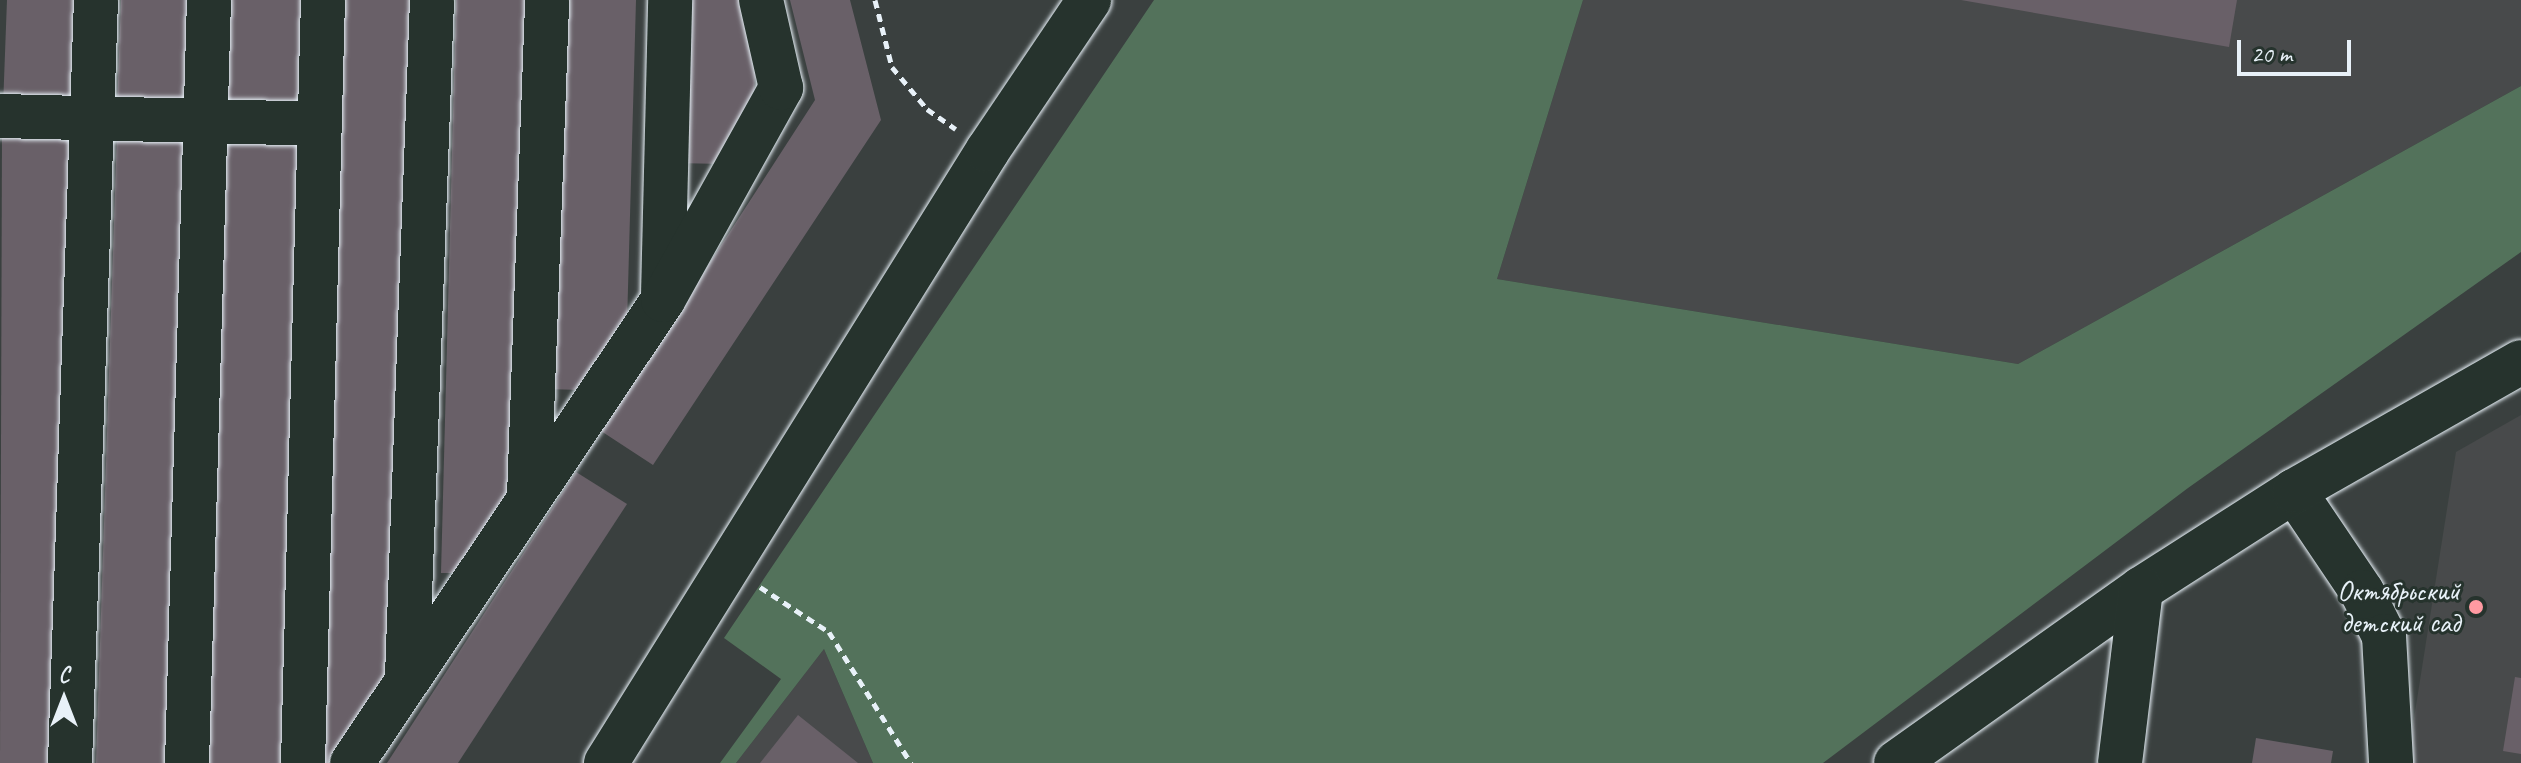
<!DOCTYPE html>
<meta charset="utf-8">
<style>
body{margin:0}
#map{position:relative;width:2521px;height:763px;overflow:hidden;background:#3a403f;font-family:Caveat,sans-serif}
div>[style]{position:absolute}
.built>*{inset:0;background:#484a4b}
.green>*{inset:0;background:#53725b}
.building>*{inset:0;background:#696068}
.path>*{height:5px;margin-top:-2.5px;transform-origin:0;background:repeating-linear-gradient(90deg,#e8f1f8 0 8px,transparent 0 14px)}
.roads{filter:drop-shadow(0 0 2px #e8f1f8) drop-shadow(0 0 2px #e8f1f8)}
.minor>*{height:44px;margin:-22px;padding:0 22px;transform-origin:22px;border-radius:22px;background:#26332d}
.dots>*{width:22px;height:22px;translate:-50% -50%;box-sizing:border-box;border:4px solid #26332d;border-radius:50%}
span{translate:-50% -50%;white-space:nowrap;text-align:center;line-height:1.15;-webkit-text-stroke:6px #26332d;paint-order:stroke}
.poi-label{font-size:28px;color:#e8f1f8}
.right{translate:-100% -50%;text-align:right}
.north{position:absolute;left:24px;top:659px;width:80px;height:80px;-webkit-text-stroke:6px #26332d;paint-order:stroke;rotate:0deg;font-size:22px;font-weight:700;line-height:32px;text-align:center;color:#e8f1f8}
.north::after{content:'';display:block;margin:auto;width:28px;height:36px;background:#e8f1f8;clip-path:polygon(50% 0,100% 100%,50% 72%,0 100%)}
.scale{position:absolute;left:2237px;top:40px;width:114px;height:36px;box-sizing:border-box;border:4px solid #e8f1f8;border-top:0;padding-left:10px;font-size:24px;line-height:28px;white-space:nowrap;color:#e8f1f8;-webkit-text-stroke:6px #26332d;paint-order:stroke}
</style>
<div id="map">
<div class="built">
<i style="clip-path:polygon(1583px 0,2521px 0,2521px 86px,2018px 364px,1497px 279px)"></i>
<i style="clip-path:polygon(2521px 415px,2521px 763px,2407px 763px,2456px 452px)"></i>
<i style="clip-path:polygon(824px 649px,873px 763px,736px 763px)"></i>
</div>
<div class="green">
<i style="clip-path:polygon(1154px 0,1583px 0,1497px 279px,2018px 364px,2521px 86px,2521px 252px,2188px 488px,1823px 763px,873px 763px,824px 649px,736px 763px,720px 763px,781px 679px,724px 638px)"></i>
</div>
<div class="building">
<i style="clip-path:polygon(7px 0,87px 0,83px 110px,3px 107px)"></i>
<i style="clip-path:polygon(121px 0,201px 0,198px 113px,117px 109px)"></i>
<i style="clip-path:polygon(231px 0,311px 0,307px 114px,227px 112px)"></i>
<i style="clip-path:polygon(343px 0,424px 0,401px 679px,344px 763px,319px 763px)"></i>
<i style="clip-path:polygon(456px 0,533px 0,517px 493px,472px 573px,441px 573px)"></i>
<i style="clip-path:polygon(557px 0,636px 0,627px 324px,582px 390px,544px 389px)"></i>
<i style="clip-path:polygon(678px 0,750px 0,757px 31px,754px 97px,724px 164px,674px 163px)"></i>
<i style="clip-path:polygon(790px 0,850px 0,881px 120px,653px 465px,601px 431px,815px 100px)"></i>
<i style="clip-path:polygon(1961px 0,2237px 0,2229px 47px)"></i>
<i style="clip-path:polygon(2px 129px,82px 132px,62px 763px,0 763px)"></i>
<i style="clip-path:polygon(117px 134px,197px 136px,172px 763px,96px 763px)"></i>
<i style="clip-path:polygon(226px 135px,307px 137px,284px 763px,206px 763px)"></i>
<i style="clip-path:polygon(576px 472px,627px 504px,458px 763px,387px 763px)"></i>
<i style="clip-path:polygon(2515px 677px,2521px 678px,2521px 754px,2503px 751px)"></i>
<i style="clip-path:polygon(798px 715px,858px 763px,760px 763px)"></i>
<i style="clip-path:polygon(2256px 738px,2333px 751px,2331px 763px,2252px 763px)"></i>
</div>
<div class="path">
<i style="left:875px;top:0;width:69px;rotate:75.8deg"></i>
<i style="left:892px;top:67px;width:55px;rotate:50.2deg"></i>
<i style="left:927px;top:109px;width:35px;rotate:35deg"></i>
<i style="left:760px;top:587px;width:82px;rotate:33.1deg"></i>
<i style="left:829px;top:632px;width:155px;rotate:58deg"></i>
</div>
<div class="roads">
<div class="minor">
<i style="left:0;top:116px;width:320px;rotate:1.4deg"></i>
<i style="left:663px;top:294px;width:294px;rotate:-88.6deg"></i>
<i style="left:2294px;top:491px;width:122px;rotate:56deg"></i>
<i style="left:2362px;top:592px;width:49px;rotate:63.4deg"></i>
<i style="left:2384px;top:636px;width:127px;rotate:86.8deg"></i>
<i style="left:529px;top:496px;width:496px;rotate:-87.9deg"></i>
<i style="left:407px;top:676px;width:676px;rotate:-87.88deg"></i>
<i style="left:70px;top:763px;width:763px;rotate:-88.05deg"></i>
<i style="left:187px;top:763px;width:763px;rotate:-88.35deg"></i>
<i style="left:303px;top:763px;width:763px;rotate:-88.5deg"></i>
<i style="left:352px;top:763px;width:558px;rotate:-56.11deg"></i>
<i style="left:663px;top:300px;width:243px;rotate:-60.9deg"></i>
<i style="left:781px;top:88px;width:90px;rotate:-102.8deg"></i>
<i style="left:606px;top:763px;width:722px;rotate:-58.07deg"></i>
<i style="left:988px;top:150px;width:181px;rotate:-56deg"></i>
<i style="left:1896px;top:763px;width:301px;rotate:-35.4deg"></i>
<i style="left:2141px;top:589px;width:182px;rotate:-32.6deg"></i>
<i style="left:2294px;top:491px;width:261px;rotate:-29.6deg"></i>
<i style="left:2120px;top:763px;width:175px;rotate:-83.1deg"></i>
</div>
</div>
<div class="dots">
<i style="left:2476px;top:607px;background:#ff9aa2"></i>
</div>
<div class="poi-label">
<span class="right" style="left:2460px;top:607px">Октябрьский<br>детский сад</span>
</div>
<div class="north">С</div>
<div class="scale">20 m</div>
</div>
